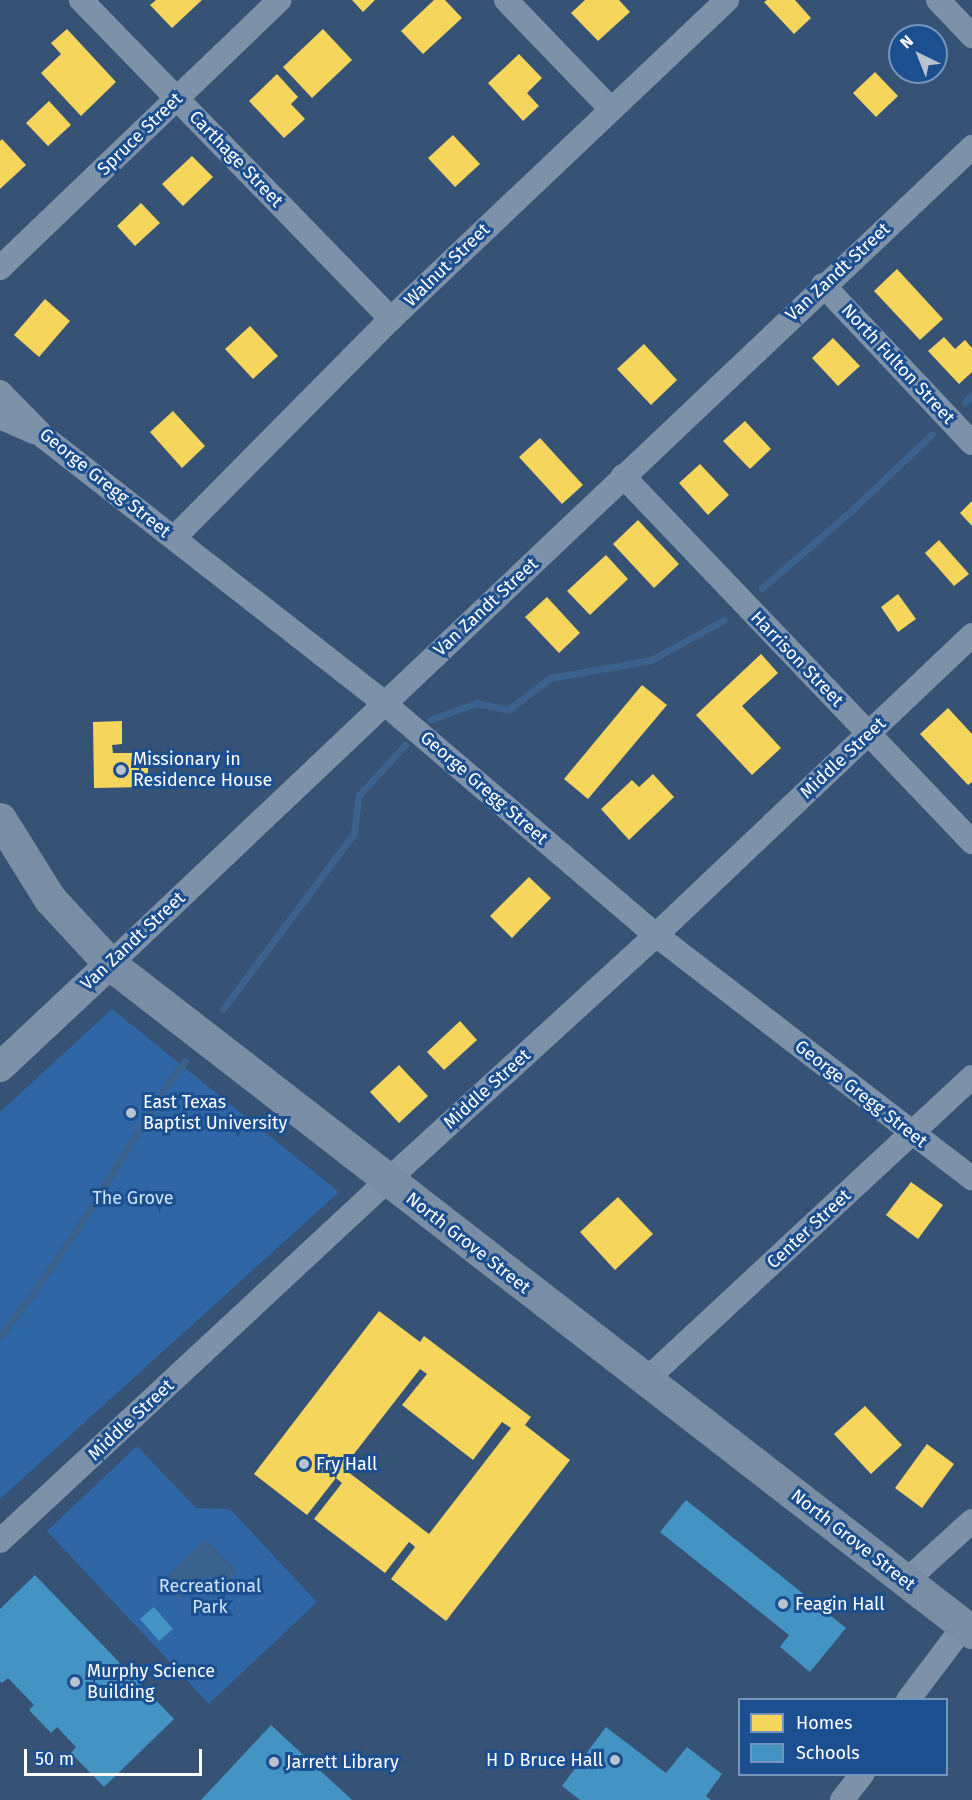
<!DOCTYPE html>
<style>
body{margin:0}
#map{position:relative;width:972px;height:1800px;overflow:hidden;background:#365274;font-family:"Fira Sans",sans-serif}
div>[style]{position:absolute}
.green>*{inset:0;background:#2f66a5}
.water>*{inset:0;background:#3b618d}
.homes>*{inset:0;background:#f6d55c}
.schools>*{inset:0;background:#4393c3}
.stream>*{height:7px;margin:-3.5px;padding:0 3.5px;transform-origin:3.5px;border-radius:3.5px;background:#3b618d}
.minor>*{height:24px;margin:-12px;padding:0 12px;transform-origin:12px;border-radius:12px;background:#7d92a8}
.tertiary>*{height:30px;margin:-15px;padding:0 15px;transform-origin:15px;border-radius:15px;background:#7d92a8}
.secondary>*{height:33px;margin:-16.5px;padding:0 16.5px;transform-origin:16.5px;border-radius:16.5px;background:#798da4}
.dots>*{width:16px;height:16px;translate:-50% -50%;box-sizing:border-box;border:3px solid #1b4f8f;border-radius:50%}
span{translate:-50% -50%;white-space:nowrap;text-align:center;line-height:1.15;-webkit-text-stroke:6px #1b4f8f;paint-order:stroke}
.street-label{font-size:18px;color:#fff}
.poi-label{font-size:18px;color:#fff}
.left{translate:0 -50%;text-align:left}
.right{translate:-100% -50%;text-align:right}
.park-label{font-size:18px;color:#cfe3fa}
.legend{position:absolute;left:738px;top:1698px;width:210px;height:78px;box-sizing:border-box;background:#1b4f8f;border:2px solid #7695bc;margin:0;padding:8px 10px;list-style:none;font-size:18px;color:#fff}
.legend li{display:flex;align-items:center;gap:12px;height:30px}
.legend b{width:30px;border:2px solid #7695bc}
.north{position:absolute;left:888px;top:24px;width:60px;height:60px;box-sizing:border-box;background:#1b4f8f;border:2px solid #7695bc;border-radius:50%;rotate:317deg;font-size:16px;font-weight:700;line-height:24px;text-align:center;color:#fff}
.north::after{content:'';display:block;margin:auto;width:21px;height:27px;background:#b9c2ce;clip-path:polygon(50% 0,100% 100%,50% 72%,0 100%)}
.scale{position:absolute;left:24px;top:1749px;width:178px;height:27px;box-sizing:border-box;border:3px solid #fff;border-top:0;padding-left:8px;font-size:18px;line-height:21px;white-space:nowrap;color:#fff;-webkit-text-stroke:4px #1b4f8f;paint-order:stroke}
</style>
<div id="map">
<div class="green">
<i style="clip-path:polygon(112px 1009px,339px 1192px,0 1499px,0 1112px)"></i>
<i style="clip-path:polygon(137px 1446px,196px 1508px,230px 1509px,317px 1602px,209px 1704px,47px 1531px)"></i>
</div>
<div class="water">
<i style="clip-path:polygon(206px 1539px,238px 1572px,221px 1588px,207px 1574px,181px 1599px,163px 1580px)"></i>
</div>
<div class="homes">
<i style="clip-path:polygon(156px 0,202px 0,172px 28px,150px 5px)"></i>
<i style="clip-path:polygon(352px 0,375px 0,363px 12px)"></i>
<i style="clip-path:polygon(434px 0,445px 0,462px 18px,423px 54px,401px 31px)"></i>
<i style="clip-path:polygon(585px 0,619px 0,630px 12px,598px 41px,571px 13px)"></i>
<i style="clip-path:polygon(767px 0,795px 0,811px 18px,794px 34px,764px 2px)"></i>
<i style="clip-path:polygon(67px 29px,116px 82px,81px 116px,41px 73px,61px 54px,51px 43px)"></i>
<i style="clip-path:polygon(323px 29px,352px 60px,312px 98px,283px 67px)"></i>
<i style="clip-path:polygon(519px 54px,542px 78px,527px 93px,539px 106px,523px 121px,488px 83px)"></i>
<i style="clip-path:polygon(875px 72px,898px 96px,876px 117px,853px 93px)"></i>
<i style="clip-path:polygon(277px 74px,298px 97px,291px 104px,305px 119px,284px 138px,249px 101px)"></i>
<i style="clip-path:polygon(49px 101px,71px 125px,48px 146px,26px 123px)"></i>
<i style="clip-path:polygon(453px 135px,480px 164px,455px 187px,428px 158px)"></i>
<i style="clip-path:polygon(2px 139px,26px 165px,0 189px,0 141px)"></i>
<i style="clip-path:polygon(192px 156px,213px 177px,183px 206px,162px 184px)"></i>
<i style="clip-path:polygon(141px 203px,160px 223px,135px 246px,117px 226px)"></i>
<i style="clip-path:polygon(897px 269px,943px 319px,920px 340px,874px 291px)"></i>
<i style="clip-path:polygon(45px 299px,70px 321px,39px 357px,14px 335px)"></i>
<i style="clip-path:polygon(250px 326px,278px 356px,253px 379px,225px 349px)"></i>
<i style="clip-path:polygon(944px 337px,955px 349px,965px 340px,972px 348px,972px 372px,959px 384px,928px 351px)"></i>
<i style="clip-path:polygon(833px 338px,860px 366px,838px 386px,812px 358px)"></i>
<i style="clip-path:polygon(644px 344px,677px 380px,651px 405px,617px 369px)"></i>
<i style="clip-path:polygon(173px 411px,205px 446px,182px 468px,150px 432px)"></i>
<i style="clip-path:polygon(745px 421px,771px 449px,750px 469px,723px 441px)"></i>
<i style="clip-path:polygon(540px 438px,583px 485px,562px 504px,519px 457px)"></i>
<i style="clip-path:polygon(700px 464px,729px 495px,708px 515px,679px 483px)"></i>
<i style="clip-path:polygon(972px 501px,972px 526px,960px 513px)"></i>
<i style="clip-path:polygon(638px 520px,679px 564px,654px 588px,613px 544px)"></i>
<i style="clip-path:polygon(939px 540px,969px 574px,954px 586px,925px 553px)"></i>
<i style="clip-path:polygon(606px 555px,628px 579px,590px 615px,567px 591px)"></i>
<i style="clip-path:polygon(898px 594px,916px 619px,898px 632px,881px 607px)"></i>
<i style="clip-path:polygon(547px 597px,580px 633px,559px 653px,525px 617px)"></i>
<i style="clip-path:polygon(761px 654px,778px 673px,742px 706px,781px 748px,752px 775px,696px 715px)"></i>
<i style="clip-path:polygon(642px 685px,667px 705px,588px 799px,564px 779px)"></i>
<i style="clip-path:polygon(948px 708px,972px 734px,972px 782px,968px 785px,920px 734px)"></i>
<i style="clip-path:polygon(122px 721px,122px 744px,112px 745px,113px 753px,148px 753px,148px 787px,94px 788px,93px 722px)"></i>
<i style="clip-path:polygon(653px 774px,674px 797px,629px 840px,601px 809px,632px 780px,639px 787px)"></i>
<i style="clip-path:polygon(529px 877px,551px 898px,512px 938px,490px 916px)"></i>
<i style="clip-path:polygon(460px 1021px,477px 1040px,444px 1070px,427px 1052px)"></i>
<i style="clip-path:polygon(399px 1065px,428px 1096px,399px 1123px,370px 1092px)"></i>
<i style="clip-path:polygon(911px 1182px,943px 1205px,918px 1239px,886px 1215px)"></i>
<i style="clip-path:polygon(618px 1197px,653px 1234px,615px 1270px,580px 1232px)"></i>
<i style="clip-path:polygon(evenodd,379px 1311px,420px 1342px,424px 1336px,531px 1417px,525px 1425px,570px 1460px,446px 1621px,391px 1579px,415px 1547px,413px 1545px,409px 1542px,385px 1573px,314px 1519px,342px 1483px,336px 1478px,307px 1515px,254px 1474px,379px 1311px,420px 1369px,427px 1374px,402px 1405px,473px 1460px,502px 1422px,511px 1428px,429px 1534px,343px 1468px,420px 1369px)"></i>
<i style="clip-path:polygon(865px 1406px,902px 1445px,871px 1474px,834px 1434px)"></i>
<i style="clip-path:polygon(927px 1444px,954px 1464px,922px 1508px,895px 1488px)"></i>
</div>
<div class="schools">
<i style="clip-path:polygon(686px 1500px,846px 1628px,810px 1672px,780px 1647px,789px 1635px,660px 1532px)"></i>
<i style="clip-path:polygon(35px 1575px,174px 1719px,104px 1787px,71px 1753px,76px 1747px,57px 1727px,51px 1733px,29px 1710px,34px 1705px,8px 1678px,2px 1683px,0 1681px,0 1609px)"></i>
<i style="clip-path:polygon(154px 1607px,173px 1629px,159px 1641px,140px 1619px)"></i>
<i style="clip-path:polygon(271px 1725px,352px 1800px,201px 1800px)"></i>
<i style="clip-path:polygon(606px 1727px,666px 1773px,687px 1747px,722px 1774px,706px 1796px,711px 1800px,580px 1800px,562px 1786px)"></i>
</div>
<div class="stream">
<i style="left:965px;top:402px;width:10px;rotate:-45deg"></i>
<i style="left:762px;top:588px;width:119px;rotate:-40.9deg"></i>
<i style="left:852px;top:510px;width:110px;rotate:-43.5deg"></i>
<i style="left:430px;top:720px;width:49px;rotate:-20.3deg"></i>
<i style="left:476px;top:703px;width:33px;rotate:12deg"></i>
<i style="left:508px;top:710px;width:53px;rotate:-37.3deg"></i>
<i style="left:550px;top:678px;width:103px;rotate:-10.1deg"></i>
<i style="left:651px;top:660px;width:83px;rotate:-28.7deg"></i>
<i style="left:223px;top:1009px;width:219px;rotate:-53.3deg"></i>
<i style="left:354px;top:833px;width:38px;rotate:-83deg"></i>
<i style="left:359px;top:795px;width:68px;rotate:-47.4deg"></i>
<i style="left:0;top:1336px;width:51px;rotate:-52.2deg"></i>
<i style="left:31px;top:1296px;width:96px;rotate:-55.6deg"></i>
<i style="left:85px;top:1217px;width:158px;rotate:-58.2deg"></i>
<i style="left:168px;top:1083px;width:28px;rotate:-52deg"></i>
</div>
<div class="minor">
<i style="left:81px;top:0;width:445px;rotate:45.8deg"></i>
<i style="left:506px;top:0;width:151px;rotate:46.1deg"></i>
<i style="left:938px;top:0;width:50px;rotate:46.6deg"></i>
<i style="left:0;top:268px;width:387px;rotate:-43.8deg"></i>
<i style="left:823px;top:285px;width:217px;rotate:46.7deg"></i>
<i style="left:0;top:392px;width:63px;rotate:45.6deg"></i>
<i style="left:44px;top:437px;width:432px;rotate:38deg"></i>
<i style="left:384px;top:703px;width:358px;rotate:40.5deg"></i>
<i style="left:656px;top:935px;width:399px;rotate:37.6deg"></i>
<i style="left:0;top:417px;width:37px;rotate:24deg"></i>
<i style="left:623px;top:476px;width:506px;rotate:46.36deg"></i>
<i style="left:174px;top:538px;width:314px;rotate:-45.3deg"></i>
<i style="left:395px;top:315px;width:458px;rotate:-43.5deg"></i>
<i style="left:110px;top:964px;width:1188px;rotate:-43.46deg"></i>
<i style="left:646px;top:1380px;width:445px;rotate:-42.9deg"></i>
<i style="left:0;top:1541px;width:530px;rotate:-42.94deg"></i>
<i style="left:388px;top:1180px;width:363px;rotate:-42.4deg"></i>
<i style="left:656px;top:935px;width:436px;rotate:-43.5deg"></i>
<i style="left:906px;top:1581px;width:89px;rotate:-42.3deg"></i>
<i style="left:908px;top:1700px;width:93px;rotate:-52.9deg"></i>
<i style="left:842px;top:1800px;width:33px;rotate:-52deg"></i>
</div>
<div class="tertiary">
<i style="left:0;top:1067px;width:151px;rotate:-43.1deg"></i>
</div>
<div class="secondary">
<i style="left:0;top:819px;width:94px;rotate:58deg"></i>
<i style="left:50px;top:899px;width:88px;rotate:47.3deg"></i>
<i style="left:110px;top:964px;width:1091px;rotate:37.77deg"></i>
</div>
<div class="dots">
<i style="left:121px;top:770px;background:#b9c2ce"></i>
<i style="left:131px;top:1113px;background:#b9c2ce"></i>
<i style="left:304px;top:1464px;background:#b9c2ce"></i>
<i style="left:783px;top:1604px;background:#b9c2ce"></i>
<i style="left:75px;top:1682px;background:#b9c2ce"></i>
<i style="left:615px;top:1760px;background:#b9c2ce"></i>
<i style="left:274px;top:1762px;background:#b9c2ce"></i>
</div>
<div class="street-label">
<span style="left:140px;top:134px;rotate:-44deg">Spruce Street</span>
<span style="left:236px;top:159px;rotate:46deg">Carthage Street</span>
<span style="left:447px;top:265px;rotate:-44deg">Walnut Street</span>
<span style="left:838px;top:272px;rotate:-43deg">Van Zandt Street</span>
<span style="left:898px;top:364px;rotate:47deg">North Fulton Street</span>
<span style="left:105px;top:483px;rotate:39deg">George Gregg Street</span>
<span style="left:486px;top:607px;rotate:-43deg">Van Zandt Street</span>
<span style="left:797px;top:659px;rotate:46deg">Harrison Street</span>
<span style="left:843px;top:758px;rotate:-43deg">Middle Street</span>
<span style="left:484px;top:788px;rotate:41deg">George Gregg Street</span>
<span style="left:133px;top:941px;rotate:-43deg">Van Zandt Street</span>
<span style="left:487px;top:1089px;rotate:-42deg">Middle Street</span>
<span style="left:861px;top:1094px;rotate:38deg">George Gregg Street</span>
<span style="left:809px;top:1229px;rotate:-43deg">Center Street</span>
<span style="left:468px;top:1243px;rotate:38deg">North Grove Street</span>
<span style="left:131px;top:1420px;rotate:-43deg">Middle Street</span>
<span style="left:853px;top:1540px;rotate:38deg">North Grove Street</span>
</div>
<div class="poi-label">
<span class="left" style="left:133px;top:770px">Missionary in<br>Residence House</span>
<span class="left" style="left:143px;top:1113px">East Texas<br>Baptist University</span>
<span class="left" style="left:316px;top:1464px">Fry Hall</span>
<span class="left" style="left:795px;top:1604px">Feagin Hall</span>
<span class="left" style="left:87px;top:1682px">Murphy Science<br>Building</span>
<span class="right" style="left:603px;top:1760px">H D Bruce Hall</span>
<span class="left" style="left:286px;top:1762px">Jarrett Library</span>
</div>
<div class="park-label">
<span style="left:133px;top:1198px">The Grove</span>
<span style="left:210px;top:1597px">Recreational<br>Park</span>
</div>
<ul class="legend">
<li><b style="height:16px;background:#f6d55c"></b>Homes</li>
<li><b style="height:16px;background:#4393c3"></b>Schools</li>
</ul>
<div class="north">N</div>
<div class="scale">50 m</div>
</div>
